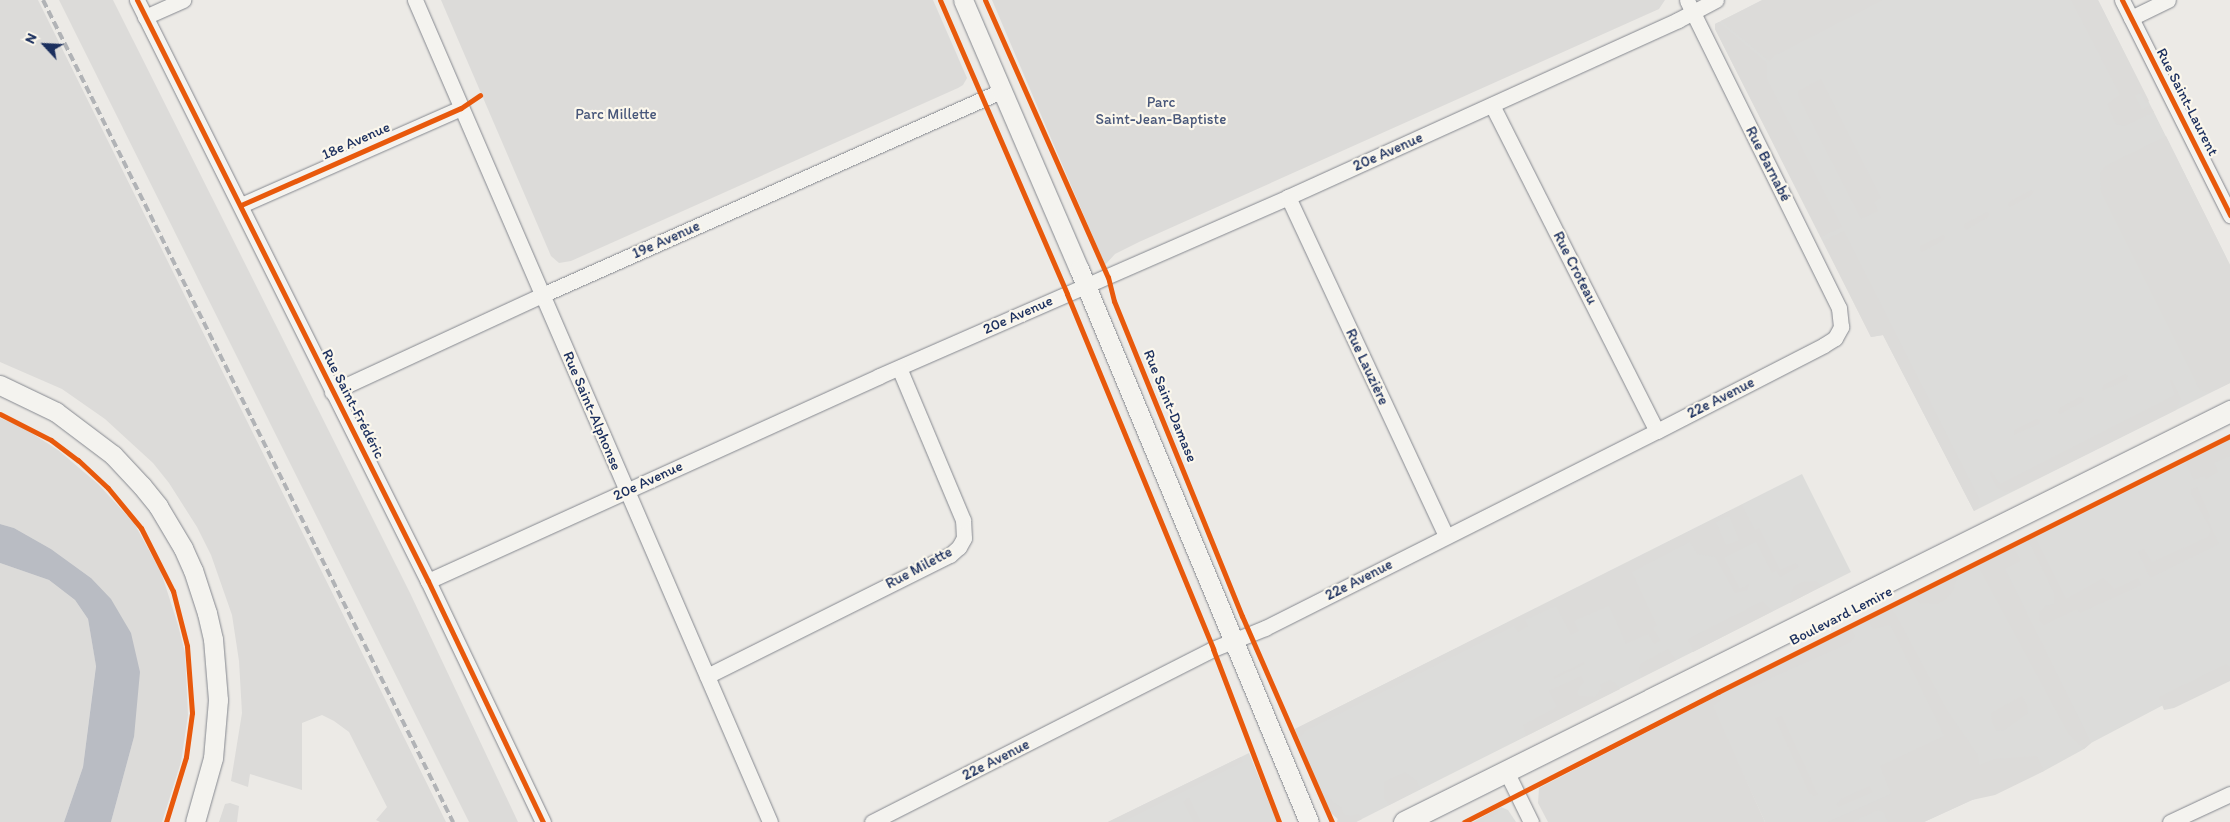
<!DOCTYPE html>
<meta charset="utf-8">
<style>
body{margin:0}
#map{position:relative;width:2230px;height:822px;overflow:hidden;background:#eceae6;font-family:Itim,sans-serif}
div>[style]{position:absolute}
.built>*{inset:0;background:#dcdcda}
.green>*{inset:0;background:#dcdbd9}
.water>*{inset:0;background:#b9bcc3}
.roads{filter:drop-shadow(0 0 1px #85888f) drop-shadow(0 0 1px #85888f)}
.minor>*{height:15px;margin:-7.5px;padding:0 7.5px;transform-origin:7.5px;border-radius:7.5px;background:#f4f3ef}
.tertiary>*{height:19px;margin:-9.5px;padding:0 9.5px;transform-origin:9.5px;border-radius:9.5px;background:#f4f3ef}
.secondary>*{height:21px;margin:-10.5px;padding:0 10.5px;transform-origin:10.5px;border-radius:10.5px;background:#f4f3ef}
.rail>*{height:4px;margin-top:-2px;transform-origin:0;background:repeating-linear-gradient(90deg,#b1b3b6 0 8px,transparent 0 12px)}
.cycleway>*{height:5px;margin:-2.5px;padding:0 2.5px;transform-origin:2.5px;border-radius:2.5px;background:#e8590c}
span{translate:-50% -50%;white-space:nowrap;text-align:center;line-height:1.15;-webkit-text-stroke:4.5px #fbf7ec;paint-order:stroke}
.park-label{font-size:15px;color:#48577a}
.street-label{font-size:15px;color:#1b2f5e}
.north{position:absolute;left:20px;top:20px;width:50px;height:50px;-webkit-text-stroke:4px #fbf7ec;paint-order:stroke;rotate:295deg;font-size:14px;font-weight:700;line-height:20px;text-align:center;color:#1b2f5e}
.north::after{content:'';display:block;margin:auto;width:18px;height:22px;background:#1b2f5e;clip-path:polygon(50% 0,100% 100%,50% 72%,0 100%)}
</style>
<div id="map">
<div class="built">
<i style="clip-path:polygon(1762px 0,2098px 0,2230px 265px,2230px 383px,1974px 511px,1883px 335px,1871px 337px,1715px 29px,1715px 24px)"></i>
<i style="clip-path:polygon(2230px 440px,2230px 670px,2091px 743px,2084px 749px,2044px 771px,1972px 800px,1924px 822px,1765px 822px,1709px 700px)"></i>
<i style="clip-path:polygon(1802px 474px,1851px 572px,1356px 822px,1337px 822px,1338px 819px,1329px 811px,1324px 801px,1295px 729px)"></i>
<i style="clip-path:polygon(1249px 753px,1277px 822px,1108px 822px)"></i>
<i style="clip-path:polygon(1501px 807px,1508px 810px,1516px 822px,1473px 822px)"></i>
</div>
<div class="green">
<i style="clip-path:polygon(0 0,38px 0,446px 822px,380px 822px,376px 820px,387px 807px,349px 732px,334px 721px,322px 715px,302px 723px,302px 790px,250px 774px,248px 787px,231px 781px,242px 713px,239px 661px,232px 615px,211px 555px,197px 527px,169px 483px,153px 463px,105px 419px,62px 389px,0 362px)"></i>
<i style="clip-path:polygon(59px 0,113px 0,410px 593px,518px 822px,469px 822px)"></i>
<i style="clip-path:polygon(441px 0,933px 0,967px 78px,963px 85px,958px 88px,571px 261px,559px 263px,551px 256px)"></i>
<i style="clip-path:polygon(992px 0,1665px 0,1659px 9px,1139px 242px,1115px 254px,1105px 265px)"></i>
<i style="clip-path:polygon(1763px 0,1883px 0,1774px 56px,1769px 61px,1721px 21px)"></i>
<i style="clip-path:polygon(2071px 0,2098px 0,2149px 101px,2146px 103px,2141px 93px,2135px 96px,2142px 109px,2150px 106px,2154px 112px,2125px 126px,2116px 124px,2107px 104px,2120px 95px)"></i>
<i style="clip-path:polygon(1719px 22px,1767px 63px,1767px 79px,1842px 227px,1821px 237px,1715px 29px,1715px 24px)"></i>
<i style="clip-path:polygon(1821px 79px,1881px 198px,1874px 202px,1878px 211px,1861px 219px,1798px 96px,1798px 91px)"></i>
<i style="clip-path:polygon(2166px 136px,2230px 265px,2230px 383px,2209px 393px,2200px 390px,2196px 383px,2101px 193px,2100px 173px,2105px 166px)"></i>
<i style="clip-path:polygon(2031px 190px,2034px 191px,2032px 195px,2010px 207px,2008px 206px,2009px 202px)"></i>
<i style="clip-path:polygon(1987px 212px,1989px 213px,1988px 217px,1966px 230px,1964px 228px,1964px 224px)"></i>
<i style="clip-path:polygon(1844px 231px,1980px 500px,1978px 508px,1974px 511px,1883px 335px,1871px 337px,1823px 241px)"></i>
<i style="clip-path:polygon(1943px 235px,1945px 236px,1944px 240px,1922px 252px,1920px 251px,1920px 246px)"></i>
<i style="clip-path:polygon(2125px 374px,2128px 375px,2127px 380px,2102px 391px,2103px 385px)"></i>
<i style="clip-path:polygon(2170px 380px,2172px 380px,2181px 399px,2176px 410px,2013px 491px,2005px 492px,1997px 488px,1990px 474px,1991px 471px,2000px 484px,2175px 395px)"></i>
<i style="clip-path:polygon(2080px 397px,2084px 398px,2083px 402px,2060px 414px,2058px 413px,2059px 408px)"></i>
<i style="clip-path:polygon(0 418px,22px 427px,58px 450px,98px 484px,134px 523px,161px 572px,178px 625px,185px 653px,188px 715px,181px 762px,162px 822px,111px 822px,134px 737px,91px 578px,51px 549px,14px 528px,0 524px)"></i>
<i style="clip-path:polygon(2036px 419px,2040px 420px,2039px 424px,2014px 435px,2014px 430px)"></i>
<i style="clip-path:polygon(2230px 440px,2230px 456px,2214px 463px,2218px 472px,2206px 479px,2204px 476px,2194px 480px,2186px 462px)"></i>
<i style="clip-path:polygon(2197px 487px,2210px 516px,2208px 520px,2219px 544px,2150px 578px,2138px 552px,2144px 549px,2152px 562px,2208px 537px,2211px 530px,2191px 494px,2191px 489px)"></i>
<i style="clip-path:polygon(evenodd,1742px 505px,1755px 530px,1759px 528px,1780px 570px,1796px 563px,1799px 567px,1780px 577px,1776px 571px,1772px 573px,1756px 542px,1724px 558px,1740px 589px,1749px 584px,1747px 590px,1735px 593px,1715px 557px,1697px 554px,1690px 542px,1632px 572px,1657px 626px,1653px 628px,1661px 641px,1654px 644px,1648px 634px,1626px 644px,1609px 606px,1574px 621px,1579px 631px,1571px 635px,1556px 606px,1525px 620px,1528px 626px,1518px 632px,1514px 626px,1305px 731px,1302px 736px,1298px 737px,1295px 729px,1742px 505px,1729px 516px,1739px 540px,1726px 545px,1716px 522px,1729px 516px)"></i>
<i style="clip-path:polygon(2035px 537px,2066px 599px,2103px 578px,2115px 589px,2138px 578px,2141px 585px,2080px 613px,2077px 609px,2044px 625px,2039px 620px,2040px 611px,2045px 606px,2054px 604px,2054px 593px,2028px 540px)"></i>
<i style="clip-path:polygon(2014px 548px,2021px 561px,2005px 569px,2086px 732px,2091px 743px,2084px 749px,2069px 735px,1978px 566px)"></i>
<i style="clip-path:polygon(0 563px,49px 580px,75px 600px,88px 619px,96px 665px,83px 767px,64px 822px,0 822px)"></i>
<i style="clip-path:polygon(1957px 577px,1953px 591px,1946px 599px,1938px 604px,1919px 603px,1914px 598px)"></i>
<i style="clip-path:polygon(1817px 581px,1822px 586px,1790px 603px,1790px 596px,1794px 586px,1802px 582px)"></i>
<i style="clip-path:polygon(1763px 601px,1773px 611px,1693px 652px,1688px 639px)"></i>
<i style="clip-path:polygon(1892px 610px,1895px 613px,1947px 710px,1978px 755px,1979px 765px,1995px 759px,2037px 756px,2044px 771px,1995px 795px,1972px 800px,1924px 822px,1888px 822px,1884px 813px,1878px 810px,1852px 822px,1828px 822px,1891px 794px,1880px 766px,1944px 736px,1890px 625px,1873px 629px,1869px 620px)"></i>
<i style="clip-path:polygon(1852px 629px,1855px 635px,1851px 642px,1746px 689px,1741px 685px)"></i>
<i style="clip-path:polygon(1668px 649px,1676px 660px,1642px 677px,1639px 669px,1640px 664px)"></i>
<i style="clip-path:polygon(1584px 662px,1585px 664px,1554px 679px,1553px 677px)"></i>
<i style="clip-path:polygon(2226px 664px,2230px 667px,2230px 681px,2174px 708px,2164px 710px,2159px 697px)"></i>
<i style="clip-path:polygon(1581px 676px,1584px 682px,1580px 686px,1577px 693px,1580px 696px,1595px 697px,1601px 689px,1600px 685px,1610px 680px,1615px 683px,1620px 689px,1526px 736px,1523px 725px,1557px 707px,1549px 691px)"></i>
<i style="clip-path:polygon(1719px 695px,1721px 700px,1713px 706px,1765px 822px,1548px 822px,1538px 803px,1539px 788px)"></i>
<i style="clip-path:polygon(2022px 696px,2027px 705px,2028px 713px,2005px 730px,1996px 731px,1992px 723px,1991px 713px)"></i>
<i style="clip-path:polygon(1782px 716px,1818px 795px,1814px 796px,1809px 793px,1806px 786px,1775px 718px)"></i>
<i style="clip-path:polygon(1241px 757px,1243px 762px,1123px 822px,1108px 822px)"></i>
<i style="clip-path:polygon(1405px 772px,1417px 781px,1420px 789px,1389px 805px,1384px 798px,1384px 782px)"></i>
<i style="clip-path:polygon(1870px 786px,1873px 792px,1838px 807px,1836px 805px,1841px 799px)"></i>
<i style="clip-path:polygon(1327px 794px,1333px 802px,1342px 808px,1343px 813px,1348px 816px,1359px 814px,1362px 819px,1356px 822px,1337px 822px,1338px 819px,1329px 811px,1322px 797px)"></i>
<i style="clip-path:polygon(1189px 797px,1201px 822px,1193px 822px,1183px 802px)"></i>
<i style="clip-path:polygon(230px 803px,239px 806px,237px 822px,219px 822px,225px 804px)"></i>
<i style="clip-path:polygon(1497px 809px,1499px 813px,1482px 822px,1474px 822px)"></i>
</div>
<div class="water">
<i style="clip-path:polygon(0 524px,14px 528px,51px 549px,91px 578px,111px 599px,131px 633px,140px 672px,134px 737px,111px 822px,64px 822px,83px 767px,96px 666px,88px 619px,75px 600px,49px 580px,0 563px)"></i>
</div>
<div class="roads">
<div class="minor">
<i style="left:137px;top:0;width:650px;rotate:63.4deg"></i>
<i style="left:428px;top:581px;width:267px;rotate:64.5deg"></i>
<i style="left:415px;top:0;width:895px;rotate:66.64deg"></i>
<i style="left:2122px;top:0;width:241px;rotate:63.3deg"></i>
<i style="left:145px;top:17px;width:42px;rotate:-24.1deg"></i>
<i style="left:2131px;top:18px;width:41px;rotate:-25.9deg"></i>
<i style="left:1492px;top:105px;width:365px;rotate:63.2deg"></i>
<i style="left:1288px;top:197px;width:374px;rotate:65deg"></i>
<i style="left:241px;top:205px;width:240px;rotate:-23.8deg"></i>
<i style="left:332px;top:392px;width:231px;rotate:-24.8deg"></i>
<i style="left:542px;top:295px;width:502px;rotate:-23.96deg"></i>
<i style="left:428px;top:581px;width:495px;rotate:-24.4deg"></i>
<i style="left:879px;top:376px;width:446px;rotate:-23.6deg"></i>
<i style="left:1288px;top:197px;width:428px;rotate:-24.4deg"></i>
<i style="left:1678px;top:20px;width:43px;rotate:-27.8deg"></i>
<i style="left:707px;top:676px;width:271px;rotate:-26.5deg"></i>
<i style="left:950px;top:555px;width:12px;rotate:-42deg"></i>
<i style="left:959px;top:547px;width:10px;rotate:-61deg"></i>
<i style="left:964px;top:538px;width:18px;rotate:-93deg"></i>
<i style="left:963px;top:520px;width:165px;rotate:-112.8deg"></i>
<i style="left:1506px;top:771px;width:57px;rotate:63.9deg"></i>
<i style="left:872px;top:822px;width:382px;rotate:-26.9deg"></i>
<i style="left:1213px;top:649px;width:56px;rotate:-22deg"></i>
<i style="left:1265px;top:628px;width:439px;rotate:-26.7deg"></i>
<i style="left:1657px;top:431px;width:188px;rotate:-27.2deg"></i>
<i style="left:1824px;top:345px;width:13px;rotate:-32deg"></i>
<i style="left:1835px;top:338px;width:13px;rotate:-61deg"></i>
<i style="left:1841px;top:327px;width:19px;rotate:-96deg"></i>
<i style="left:1839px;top:308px;width:343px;rotate:-116.3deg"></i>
<i style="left:2170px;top:822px;width:66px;rotate:-25deg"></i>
</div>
<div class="tertiary">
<i style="left:963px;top:0;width:293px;rotate:66.7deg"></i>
<i style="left:1079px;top:269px;width:599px;rotate:67.42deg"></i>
<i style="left:0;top:385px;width:62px;rotate:25.7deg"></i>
<i style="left:56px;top:412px;width:71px;rotate:37deg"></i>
<i style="left:113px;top:455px;width:42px;rotate:46.9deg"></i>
<i style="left:142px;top:486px;width:26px;rotate:51deg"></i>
<i style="left:158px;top:506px;width:49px;rotate:59.2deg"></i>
<i style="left:183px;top:548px;width:24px;rotate:66deg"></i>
<i style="left:193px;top:570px;width:45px;rotate:72deg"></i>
<i style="left:207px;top:613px;width:27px;rotate:77deg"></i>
<i style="left:213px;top:639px;width:61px;rotate:85.3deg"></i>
<i style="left:218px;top:700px;width:58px;rotate:94.9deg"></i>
<i style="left:213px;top:758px;width:66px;rotate:105.7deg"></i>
</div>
<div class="secondary">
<i style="left:1404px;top:822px;width:923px;rotate:-26.45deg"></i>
</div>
</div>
<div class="rail">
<i style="left:43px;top:0;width:919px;rotate:63.49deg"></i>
</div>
<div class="cycleway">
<i style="left:137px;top:0;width:650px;rotate:63.4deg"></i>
<i style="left:428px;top:581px;width:267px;rotate:64.5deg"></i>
<i style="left:940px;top:0;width:320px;rotate:66.6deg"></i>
<i style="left:1067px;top:294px;width:384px;rotate:67.6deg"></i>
<i style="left:1213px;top:649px;width:185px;rotate:69.1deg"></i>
<i style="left:985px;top:0;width:303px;rotate:66.1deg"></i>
<i style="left:1108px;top:277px;width:25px;rotate:76deg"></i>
<i style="left:1114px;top:301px;width:340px;rotate:67.9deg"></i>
<i style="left:1242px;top:616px;width:225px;rotate:66.4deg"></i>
<i style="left:2122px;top:0;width:241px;rotate:63.3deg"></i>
<i style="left:241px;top:205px;width:240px;rotate:-23.8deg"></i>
<i style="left:461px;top:108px;width:23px;rotate:-34deg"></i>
<i style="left:0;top:414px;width:57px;rotate:27deg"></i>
<i style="left:51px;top:440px;width:34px;rotate:37deg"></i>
<i style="left:78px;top:460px;width:41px;rotate:43deg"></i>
<i style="left:108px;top:488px;width:52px;rotate:50.5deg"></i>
<i style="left:141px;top:528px;width:71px;rotate:63.1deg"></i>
<i style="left:173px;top:591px;width:57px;rotate:75.7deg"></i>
<i style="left:187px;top:646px;width:67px;rotate:85.7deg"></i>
<i style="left:192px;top:713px;width:44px;rotate:97.8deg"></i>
<i style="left:186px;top:757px;width:68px;rotate:107.1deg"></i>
<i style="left:1464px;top:822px;width:285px;rotate:-27.1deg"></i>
<i style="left:1718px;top:692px;width:572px;rotate:-26.57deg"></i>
</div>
<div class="park-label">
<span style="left:1161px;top:111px">Parc<br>Saint-Jean-Baptiste</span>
<span style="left:616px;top:115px">Parc Millette</span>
</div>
<div class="street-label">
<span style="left:2187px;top:102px;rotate:63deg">Rue Saint-Laurent</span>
<span style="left:356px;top:141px;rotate:-24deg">18e Avenue</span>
<span style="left:1388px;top:152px;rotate:-24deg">20e Avenue</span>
<span style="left:1768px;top:164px;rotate:63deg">Rue Barnabé</span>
<span style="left:666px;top:240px;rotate:-24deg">19e Avenue</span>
<span style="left:1575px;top:268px;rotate:63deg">Rue Croteau</span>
<span style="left:1018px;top:315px;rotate:-24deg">20e Avenue</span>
<span style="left:1367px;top:367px;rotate:65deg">Rue Lauzière</span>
<span style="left:1721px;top:398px;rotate:-27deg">22e Avenue</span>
<span style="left:353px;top:404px;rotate:63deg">Rue Saint-Frédéric</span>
<span style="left:1170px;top:406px;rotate:68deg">Rue Saint-Damase</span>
<span style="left:592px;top:411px;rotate:67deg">Rue Saint-Alphonse</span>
<span style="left:648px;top:481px;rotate:-25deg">20e Avenue</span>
<span style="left:919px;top:568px;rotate:-28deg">Rue Milette</span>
<span style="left:1359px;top:580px;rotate:-27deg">22e Avenue</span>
<span style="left:1841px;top:616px;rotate:-27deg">Boulevard Lemire</span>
<span style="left:996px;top:760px;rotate:-27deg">22e Avenue</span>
</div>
<div class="north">N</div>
</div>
